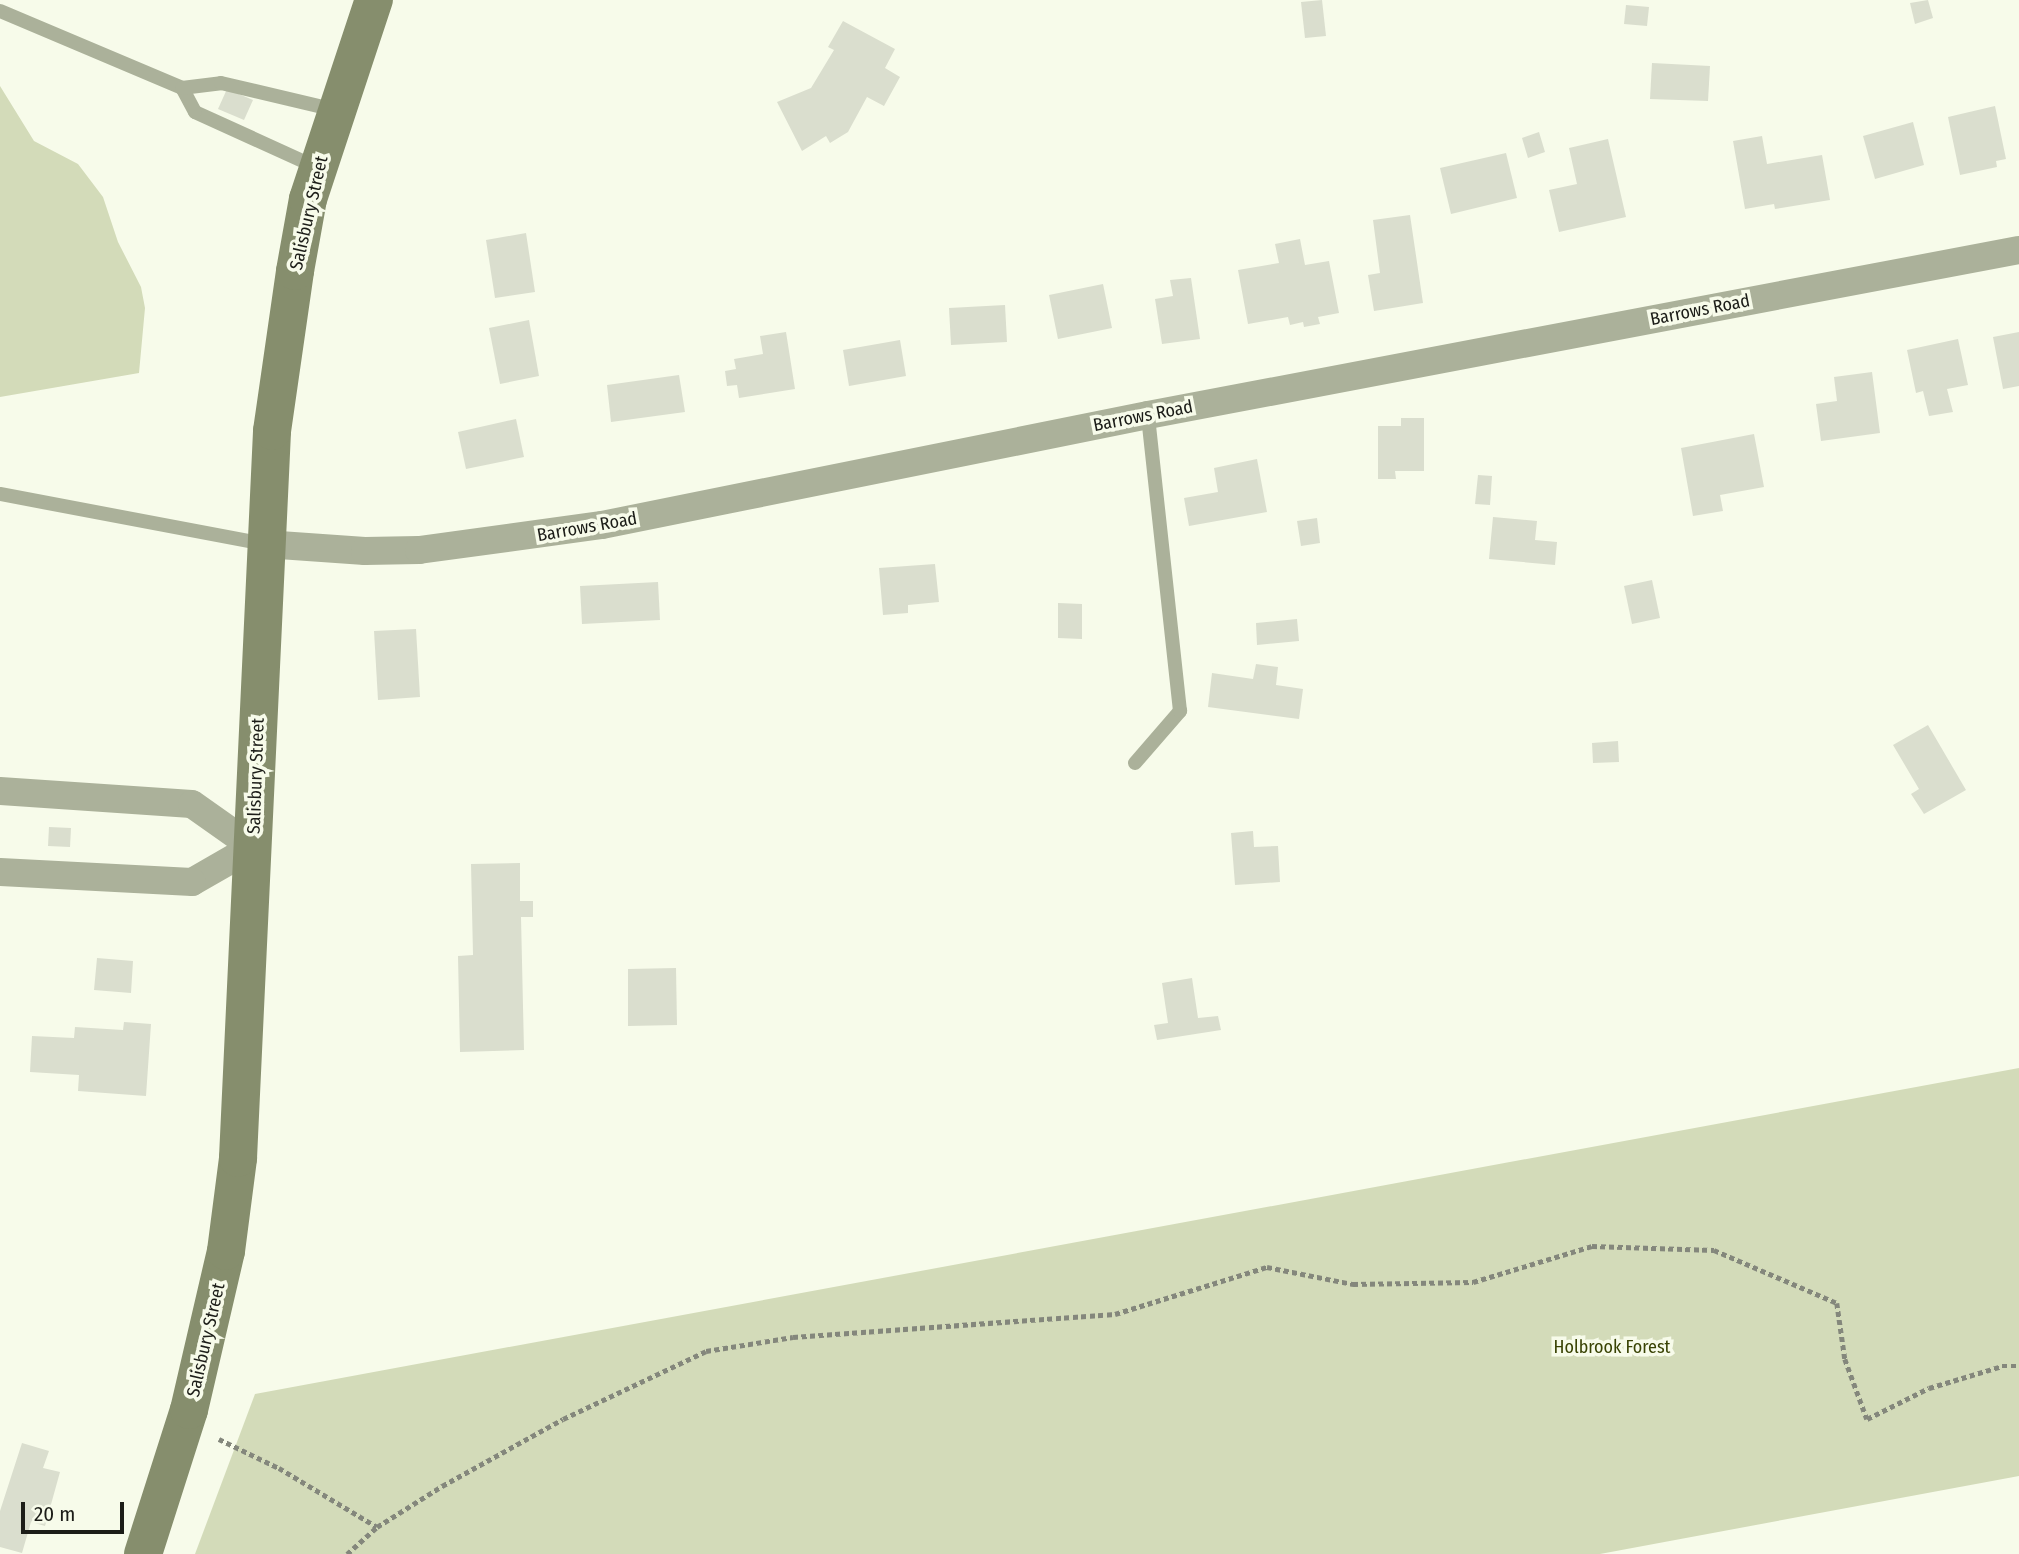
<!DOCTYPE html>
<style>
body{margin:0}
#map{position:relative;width:2019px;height:1554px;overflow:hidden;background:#f7fbea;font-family:"Fira Sans Condensed",sans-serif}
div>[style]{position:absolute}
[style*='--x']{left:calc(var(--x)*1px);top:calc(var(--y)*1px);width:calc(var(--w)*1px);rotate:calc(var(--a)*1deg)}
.green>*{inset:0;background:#d3dbb9}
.building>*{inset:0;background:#dadece}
.path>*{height:4.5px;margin-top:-2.25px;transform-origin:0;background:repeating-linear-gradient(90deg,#84877c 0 5px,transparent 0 8.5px)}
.service>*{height:14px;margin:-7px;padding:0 7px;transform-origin:7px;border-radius:7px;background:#abb19a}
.minor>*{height:28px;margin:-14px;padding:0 14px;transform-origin:14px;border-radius:14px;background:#abb19a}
.secondary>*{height:38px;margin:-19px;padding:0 19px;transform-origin:19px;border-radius:19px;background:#868e6d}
span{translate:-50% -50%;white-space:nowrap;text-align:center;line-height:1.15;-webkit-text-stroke:7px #f7fbea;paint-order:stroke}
.street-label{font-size:18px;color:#1c1d18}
.park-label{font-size:18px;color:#394304}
.scale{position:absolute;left:21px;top:1502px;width:103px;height:32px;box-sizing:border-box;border:4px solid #1c1d18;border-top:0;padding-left:9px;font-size:21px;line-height:24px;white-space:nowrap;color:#1c1d18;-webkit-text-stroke:5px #f7fbea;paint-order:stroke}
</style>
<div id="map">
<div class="green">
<i style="clip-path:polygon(0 86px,34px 141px,78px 164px,103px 197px,118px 242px,141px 287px,145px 308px,139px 373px,0 397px)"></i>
<i style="clip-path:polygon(2019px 1068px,2019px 1476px,1600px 1554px,195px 1554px,255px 1394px)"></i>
</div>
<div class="building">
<i style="clip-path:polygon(1322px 0,1326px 36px,1305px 38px,1301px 2px)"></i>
<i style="clip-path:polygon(1928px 0,1933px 18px,1915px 24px,1910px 3px)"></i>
<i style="clip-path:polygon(1626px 5px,1649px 7px,1647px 26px,1624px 24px)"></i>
<i style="clip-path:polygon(843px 21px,895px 49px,885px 68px,900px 77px,884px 106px,867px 97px,848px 132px,830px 143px,826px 136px,802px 151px,777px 102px,811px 88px,834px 50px,828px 47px)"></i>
<i style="clip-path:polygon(1652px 63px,1710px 66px,1708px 101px,1650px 99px)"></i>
<i style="clip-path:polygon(227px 89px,253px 100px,244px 120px,218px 109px)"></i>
<i style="clip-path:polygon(1995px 106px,2006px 159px,1996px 161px,1997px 167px,1960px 175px,1948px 117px)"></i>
<i style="clip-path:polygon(1913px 122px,1924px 165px,1875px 179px,1863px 136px)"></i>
<i style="clip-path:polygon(1539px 132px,1545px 152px,1528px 158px,1522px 138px)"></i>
<i style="clip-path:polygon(1762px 136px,1767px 164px,1822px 155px,1830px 200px,1775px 209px,1774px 204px,1745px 209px,1733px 141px)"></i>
<i style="clip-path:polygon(1608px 139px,1626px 217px,1559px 232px,1549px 190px,1577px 184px,1569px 148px)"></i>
<i style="clip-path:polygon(1506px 153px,1517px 198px,1451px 214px,1440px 168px)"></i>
<i style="clip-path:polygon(1410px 215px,1423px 303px,1374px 311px,1368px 275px,1380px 273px,1373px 220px)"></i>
<i style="clip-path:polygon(526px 233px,535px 292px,495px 298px,486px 240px)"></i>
<i style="clip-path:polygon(1300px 239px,1305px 265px,1329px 261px,1339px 313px,1318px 317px,1320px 324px,1304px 327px,1303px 322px,1290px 325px,1288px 317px,1248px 324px,1238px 270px,1279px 263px,1275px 244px)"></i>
<i style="clip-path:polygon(1191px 278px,1200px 339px,1162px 344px,1155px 299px,1173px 296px,1170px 280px)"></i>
<i style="clip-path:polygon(1103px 284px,1112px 328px,1058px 339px,1049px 295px)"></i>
<i style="clip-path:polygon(1005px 305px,1007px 342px,951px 345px,949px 308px)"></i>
<i style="clip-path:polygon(529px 320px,539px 376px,500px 384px,489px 328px)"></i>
<i style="clip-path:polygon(786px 332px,795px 389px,739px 398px,737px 385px,727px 386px,725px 371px,736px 369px,734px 359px,763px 354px,760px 336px)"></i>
<i style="clip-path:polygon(2019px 332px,2019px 386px,2003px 389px,1993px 337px)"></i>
<i style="clip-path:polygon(1958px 339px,1968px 385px,1947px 389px,1953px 412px,1929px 416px,1923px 391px,1916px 393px,1907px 350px)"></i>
<i style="clip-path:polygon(900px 340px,906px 376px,849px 386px,843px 350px)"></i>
<i style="clip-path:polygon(1872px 372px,1880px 433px,1821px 441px,1816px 404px,1837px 401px,1834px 377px)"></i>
<i style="clip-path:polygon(679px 375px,685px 412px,611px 422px,607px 385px)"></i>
<i style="clip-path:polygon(1401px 418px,1424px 418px,1424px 471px,1395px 471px,1396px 479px,1378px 479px,1378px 426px,1401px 426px)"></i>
<i style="clip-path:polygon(516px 419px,524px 457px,466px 469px,458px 432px)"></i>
<i style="clip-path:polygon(1754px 434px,1764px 487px,1720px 495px,1723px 511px,1693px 516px,1681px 448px)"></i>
<i style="clip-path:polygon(1257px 459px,1267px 512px,1189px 526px,1184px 498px,1218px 492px,1214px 468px)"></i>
<i style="clip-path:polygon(1478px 475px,1492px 476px,1490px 505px,1475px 504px)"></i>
<i style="clip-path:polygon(1493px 517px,1537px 521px,1535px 540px,1557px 542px,1555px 565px,1489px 559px)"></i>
<i style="clip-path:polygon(1317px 518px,1320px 543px,1301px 546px,1297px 521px)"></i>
<i style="clip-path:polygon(935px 564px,939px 602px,908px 605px,908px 613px,883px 615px,879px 568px)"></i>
<i style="clip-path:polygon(1652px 580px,1660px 618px,1632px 624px,1624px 586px)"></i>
<i style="clip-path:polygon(658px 582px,660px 620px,582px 624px,580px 586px)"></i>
<i style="clip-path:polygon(1058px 603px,1082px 604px,1082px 639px,1058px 638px)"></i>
<i style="clip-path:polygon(1297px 619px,1299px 641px,1257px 645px,1256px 623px)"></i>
<i style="clip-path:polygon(416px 629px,420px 697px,378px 700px,374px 631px)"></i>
<i style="clip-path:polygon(1256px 664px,1278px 667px,1276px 685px,1303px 689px,1299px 719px,1208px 707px,1212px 673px,1253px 679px)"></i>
<i style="clip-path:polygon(1928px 725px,1966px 790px,1924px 814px,1911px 794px,1919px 789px,1893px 745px)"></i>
<i style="clip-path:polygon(1618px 741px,1619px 762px,1593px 763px,1592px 743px)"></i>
<i style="clip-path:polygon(49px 827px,71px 828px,70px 847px,48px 846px)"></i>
<i style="clip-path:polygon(1253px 831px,1254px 847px,1278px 846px,1280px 882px,1235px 885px,1231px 833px)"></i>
<i style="clip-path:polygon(520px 863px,520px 901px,533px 901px,533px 917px,521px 917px,524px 1050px,460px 1052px,458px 956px,473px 955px,471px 864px)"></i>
<i style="clip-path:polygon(97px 958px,133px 961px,131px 993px,94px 990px)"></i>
<i style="clip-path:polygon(676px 968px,677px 1025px,628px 1026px,628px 969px)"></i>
<i style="clip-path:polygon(1192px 978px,1198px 1018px,1218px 1016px,1221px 1030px,1157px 1040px,1154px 1025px,1168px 1023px,1162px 983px)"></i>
<i style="clip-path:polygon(124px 1022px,151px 1024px,146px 1096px,78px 1091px,79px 1075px,30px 1072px,32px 1036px,74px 1038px,75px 1027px,123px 1030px)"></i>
<i style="clip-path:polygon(22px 1443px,49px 1451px,43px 1468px,60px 1472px,45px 1526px,31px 1522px,22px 1553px,0 1547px,0 1511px)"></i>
</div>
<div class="path">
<i style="--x:219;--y:1439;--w:67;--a:25.8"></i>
<i style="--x:279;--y:1468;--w:114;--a:31"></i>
<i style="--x:347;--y:1554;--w:40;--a:-42"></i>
<i style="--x:377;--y:1527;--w:77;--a:-32.2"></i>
<i style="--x:442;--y:1486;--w:138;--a:-29"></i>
<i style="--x:563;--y:1419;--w:158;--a:-25.4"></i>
<i style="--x:706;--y:1351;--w:88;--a:-9.1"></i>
<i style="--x:793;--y:1337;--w:323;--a:-4.1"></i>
<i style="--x:1115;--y:1314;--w:159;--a:-17.2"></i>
<i style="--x:1267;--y:1267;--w:88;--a:11.2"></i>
<i style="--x:1353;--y:1284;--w:120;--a:-1"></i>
<i style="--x:1473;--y:1282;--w:124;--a:-16.8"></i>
<i style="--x:1592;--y:1246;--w:122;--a:1.9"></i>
<i style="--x:1714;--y:1250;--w:134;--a:23.3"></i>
<i style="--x:1837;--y:1303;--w:57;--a:81.9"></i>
<i style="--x:1845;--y:1359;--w:64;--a:69.9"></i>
<i style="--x:1867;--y:1419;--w:69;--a:-26.6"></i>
<i style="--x:1929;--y:1388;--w:76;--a:-16.8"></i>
<i style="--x:2002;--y:1366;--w:17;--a:0"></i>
</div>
<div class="service">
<i style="--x:0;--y:11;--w:198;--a:22.9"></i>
<i style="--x:318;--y:168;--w:135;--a:-155.5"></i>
<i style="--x:195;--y:112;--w:27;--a:-118"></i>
<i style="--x:182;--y:88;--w:39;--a:-7"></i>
<i style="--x:221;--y:83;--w:117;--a:13.3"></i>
<i style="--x:0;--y:494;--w:269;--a:10.7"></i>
<i style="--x:1135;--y:763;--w:69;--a:-49.1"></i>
<i style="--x:1180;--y:711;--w:298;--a:-96.2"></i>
</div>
<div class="minor">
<i style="--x:265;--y:544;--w:100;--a:4"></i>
<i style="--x:365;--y:551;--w:54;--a:-1.1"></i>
<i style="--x:419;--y:550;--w:185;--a:-7.8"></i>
<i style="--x:602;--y:525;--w:557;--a:-11.39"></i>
<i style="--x:1148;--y:415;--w:886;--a:-10.73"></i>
<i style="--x:0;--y:791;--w:192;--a:3.9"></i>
<i style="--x:192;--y:804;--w:75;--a:35.2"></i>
<i style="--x:253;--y:847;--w:70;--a:150.2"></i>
<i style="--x:192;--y:882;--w:192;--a:-177"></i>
</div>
<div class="secondary">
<i style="--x:143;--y:1554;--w:151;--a:-72.3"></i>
<i style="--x:189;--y:1410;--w:163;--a:-76.9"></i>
<i style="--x:226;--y:1251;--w:94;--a:-82.6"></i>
<i style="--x:238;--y:1158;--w:728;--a:-87.32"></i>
<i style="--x:272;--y:431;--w:162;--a:-81.8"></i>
<i style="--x:295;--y:271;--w:73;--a:-79.8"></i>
<i style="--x:308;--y:199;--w:210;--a:-71.7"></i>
</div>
<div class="street-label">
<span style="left:309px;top:213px;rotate:-77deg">Salisbury Street</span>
<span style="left:1700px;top:310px;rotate:-11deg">Barrows Road</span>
<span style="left:1143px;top:416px;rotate:-11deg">Barrows Road</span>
<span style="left:587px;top:527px;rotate:-10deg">Barrows Road</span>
<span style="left:256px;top:776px;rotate:-88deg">Salisbury Street</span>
<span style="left:206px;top:1340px;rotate:-77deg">Salisbury Street</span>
</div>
<div class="park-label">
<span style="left:1612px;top:1347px">Holbrook Forest</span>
</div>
<div class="scale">20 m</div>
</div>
